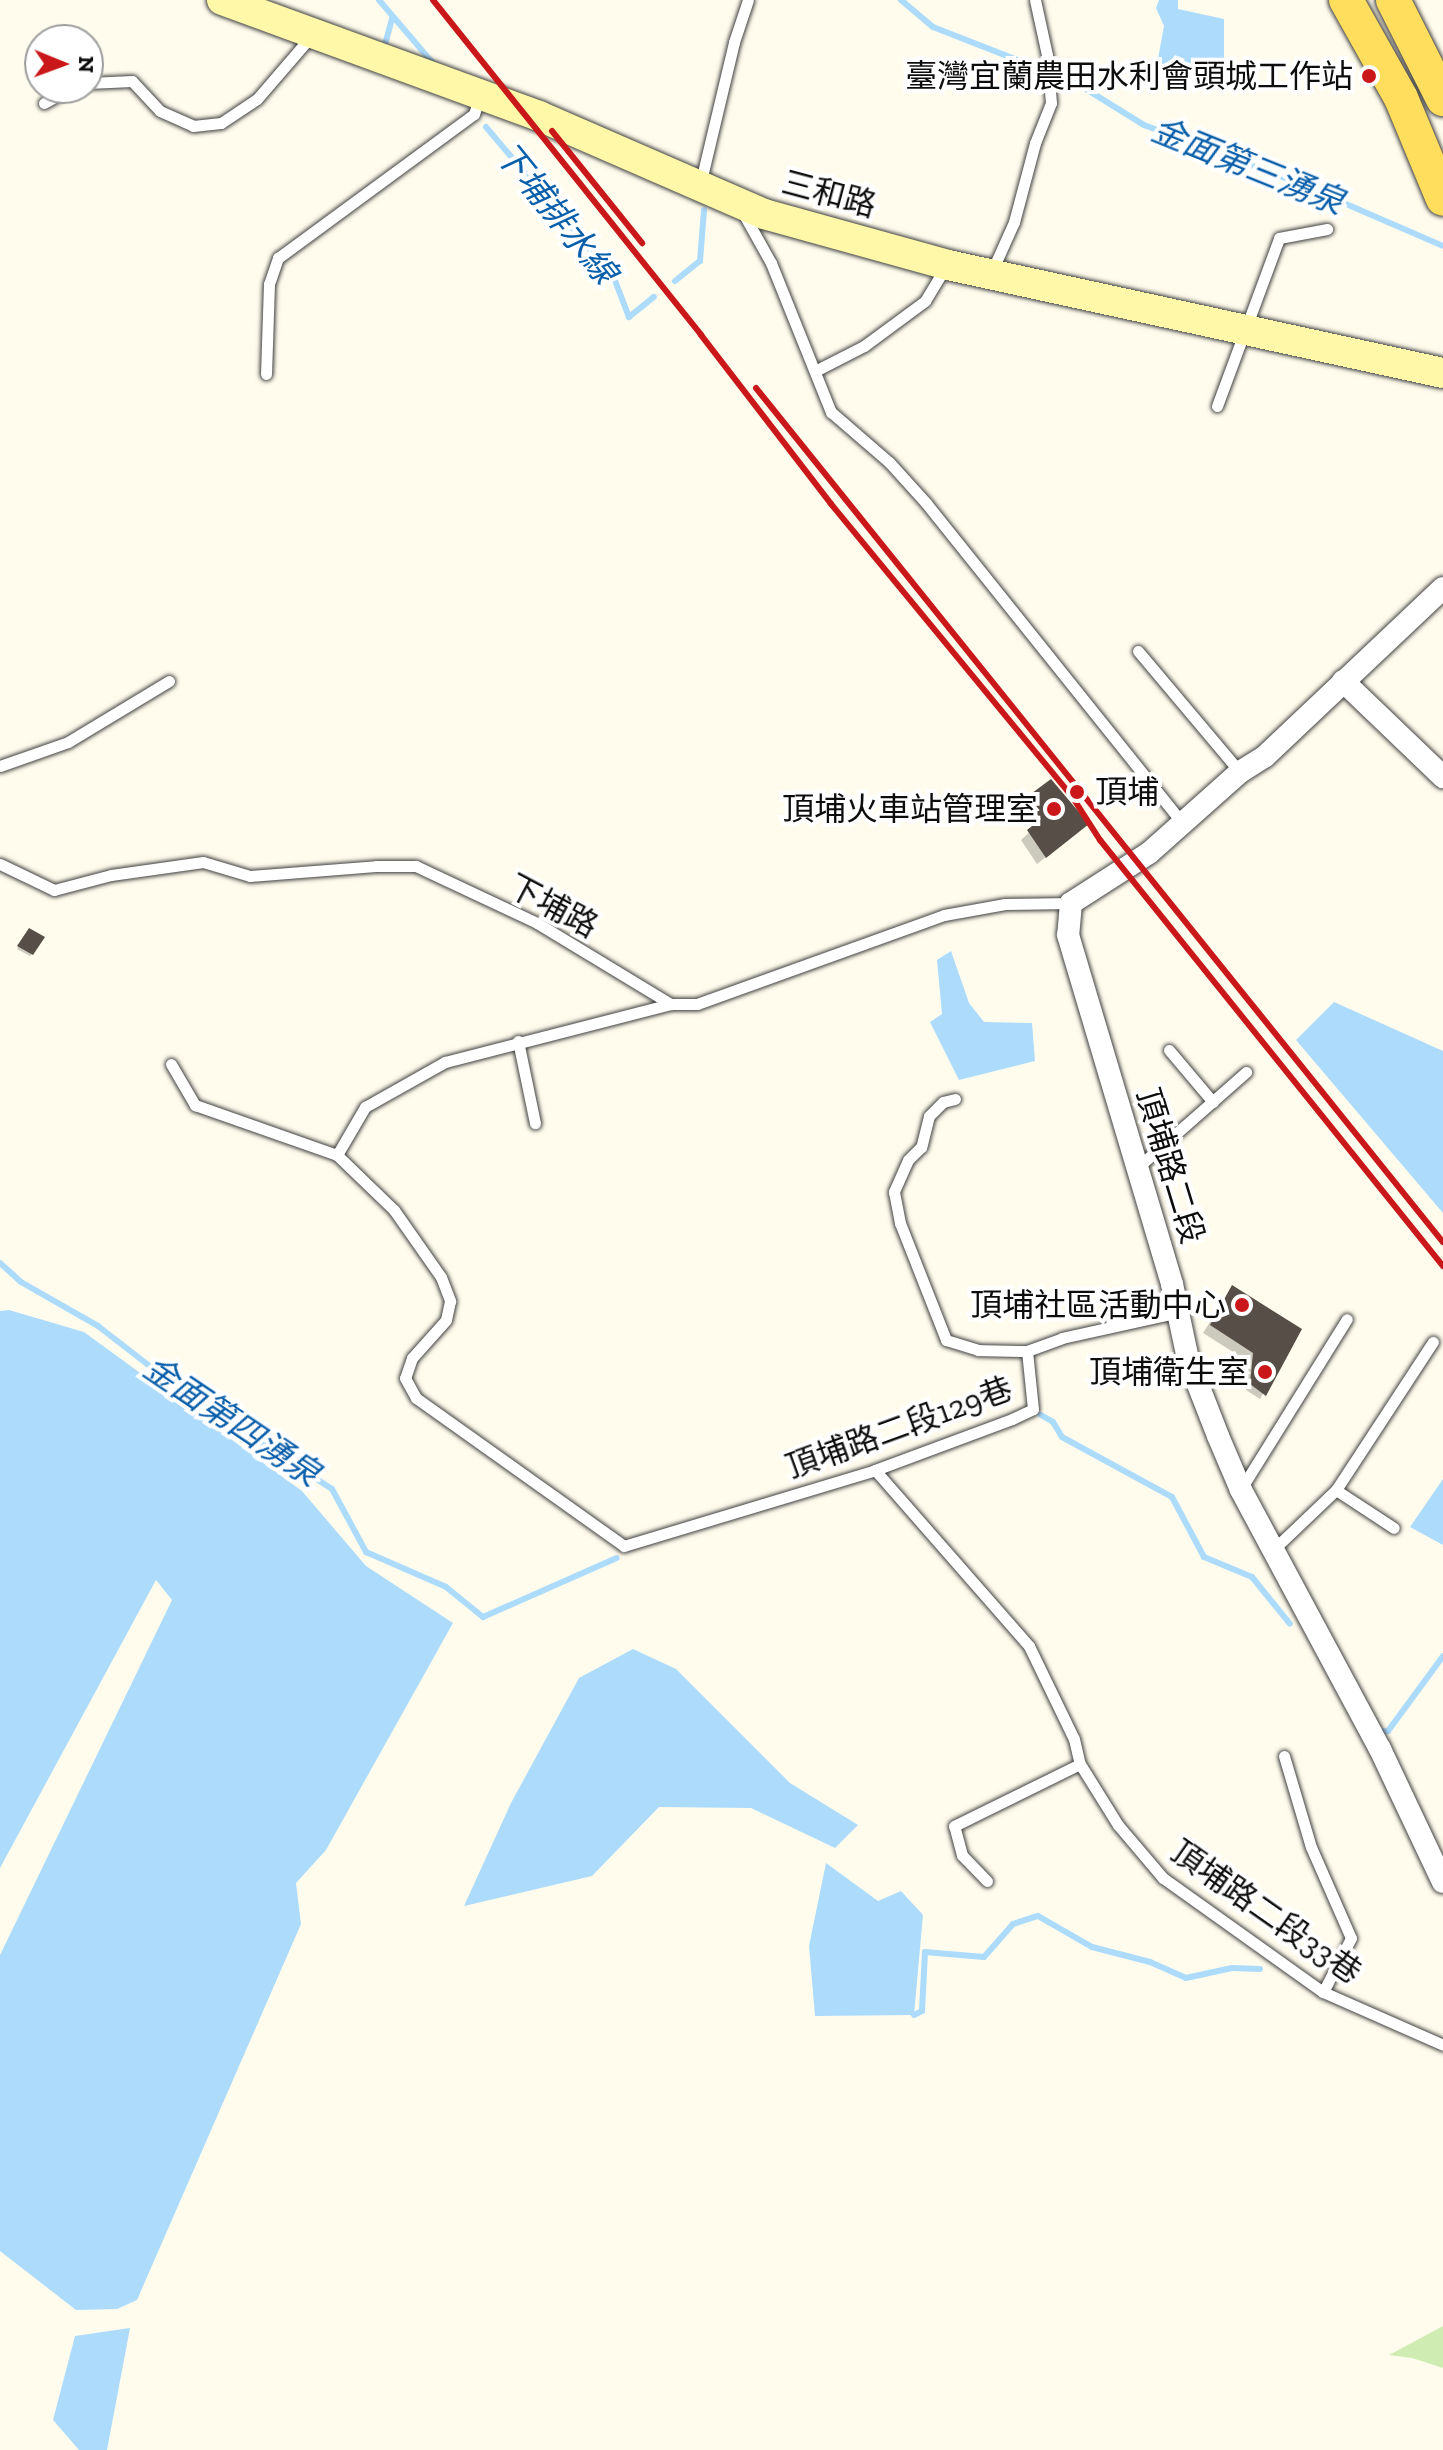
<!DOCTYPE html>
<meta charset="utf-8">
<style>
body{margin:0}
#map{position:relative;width:1443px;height:2450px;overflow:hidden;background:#fffced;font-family:"Zilla Slab","Noto Sans TC",serif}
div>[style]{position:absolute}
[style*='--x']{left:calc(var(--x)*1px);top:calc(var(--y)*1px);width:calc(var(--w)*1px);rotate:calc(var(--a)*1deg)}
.green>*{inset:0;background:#cfedb2}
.water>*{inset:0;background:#acdbfc}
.shadow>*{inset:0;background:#0003}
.stream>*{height:6px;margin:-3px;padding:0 3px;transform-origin:3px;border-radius:3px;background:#acdbfc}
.building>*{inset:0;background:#574e48}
.roads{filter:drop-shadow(0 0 2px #404040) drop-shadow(0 0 2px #404040)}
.service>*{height:11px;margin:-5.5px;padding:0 5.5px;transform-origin:5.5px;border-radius:5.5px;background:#fff}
.minor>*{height:22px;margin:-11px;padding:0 11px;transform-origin:11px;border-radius:11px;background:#fff}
.secondary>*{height:30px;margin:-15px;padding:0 15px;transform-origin:15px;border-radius:15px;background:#fff8a8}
.primary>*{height:34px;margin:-17px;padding:0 17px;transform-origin:17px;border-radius:17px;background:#ffdd5d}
.rail>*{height:6px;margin:-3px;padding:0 3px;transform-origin:3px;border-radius:3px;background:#ca181a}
.dots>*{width:22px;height:22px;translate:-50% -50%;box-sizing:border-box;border:4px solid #fff;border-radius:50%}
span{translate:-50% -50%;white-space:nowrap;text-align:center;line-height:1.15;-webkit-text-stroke:8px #fff;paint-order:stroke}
.poi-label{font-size:32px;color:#0d0d0d}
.right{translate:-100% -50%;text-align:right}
.left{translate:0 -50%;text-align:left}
.street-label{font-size:32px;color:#0d0d0d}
.water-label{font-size:34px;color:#0a5faa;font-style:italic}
.north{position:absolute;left:24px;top:24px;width:80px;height:80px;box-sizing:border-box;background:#fff;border:2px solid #9e9e9e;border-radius:50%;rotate:91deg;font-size:22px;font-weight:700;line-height:32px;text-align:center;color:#0d0d0d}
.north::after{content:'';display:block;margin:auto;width:28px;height:36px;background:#ca181a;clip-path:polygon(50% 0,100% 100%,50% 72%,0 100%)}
</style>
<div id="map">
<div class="green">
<i style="clip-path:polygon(1443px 2326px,1443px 2368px,1412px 2358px,1389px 2355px)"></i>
</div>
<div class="water">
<i style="clip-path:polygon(1159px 0,1178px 0,1178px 9px,1224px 19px,1224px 76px,1210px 88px,1157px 64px,1164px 26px,1156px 8px)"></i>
<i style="clip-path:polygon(951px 951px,969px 1003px,984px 1022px,1032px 1023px,1035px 1061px,959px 1080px,930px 1022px,942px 1014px,937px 960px)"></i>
<i style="clip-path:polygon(1334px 1002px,1443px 1051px,1443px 1213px,1296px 1040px)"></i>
<i style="clip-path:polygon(9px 1310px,84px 1332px,302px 1491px,366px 1566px,453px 1623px,326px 1850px,296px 1883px,301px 1924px,137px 2300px,117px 2309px,76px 2310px,0 2251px,0 1955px,172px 1600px,156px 1580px,0 1868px,0 1311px)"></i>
<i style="clip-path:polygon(1443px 1479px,1443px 1545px,1410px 1527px)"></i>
<i style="clip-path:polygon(633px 1649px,676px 1669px,790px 1783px,858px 1825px,835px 1848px,751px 1808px,659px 1807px,592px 1876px,464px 1906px,511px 1803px,579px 1678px)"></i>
<i style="clip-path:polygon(826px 1863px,878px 1901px,901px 1891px,923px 1915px,914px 2015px,815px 2016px,809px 1946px)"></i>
<i style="clip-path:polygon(130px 2328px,107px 2450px,79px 2450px,53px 2420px,75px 2336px)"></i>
</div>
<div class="shadow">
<i style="clip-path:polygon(1026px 800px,1078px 832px,1037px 864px,1021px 840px,1034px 828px,1018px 808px)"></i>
<i style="clip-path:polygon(27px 932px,32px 954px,30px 956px,17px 949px)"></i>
<i style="clip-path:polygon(1232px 1287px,1299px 1330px,1260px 1399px,1246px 1390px,1250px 1354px,1244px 1359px,1203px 1333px)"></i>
</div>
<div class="stream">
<i style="--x:379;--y:0;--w:82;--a:49.5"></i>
<i style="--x:901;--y:0;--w:42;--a:40.2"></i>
<i style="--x:933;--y:27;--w:118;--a:21.4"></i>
<i style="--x:386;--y:41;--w:24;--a:-75"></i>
<i style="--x:1060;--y:73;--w:99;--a:31.8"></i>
<i style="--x:1144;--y:125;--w:159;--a:20.6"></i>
<i style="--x:1293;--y:181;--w:163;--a:23.4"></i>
<i style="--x:486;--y:127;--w:198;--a:49.7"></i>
<i style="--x:614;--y:278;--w:42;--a:69"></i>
<i style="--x:629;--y:317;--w:32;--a:-39"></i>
<i style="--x:675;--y:281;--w:32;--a:-39"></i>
<i style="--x:700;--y:261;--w:51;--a:-85.5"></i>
<i style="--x:0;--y:1263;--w:28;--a:42"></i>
<i style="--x:21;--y:1282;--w:89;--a:29.7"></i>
<i style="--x:98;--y:1326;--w:124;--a:37.8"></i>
<i style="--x:196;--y:1402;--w:161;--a:32.6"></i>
<i style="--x:332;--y:1489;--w:72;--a:61.6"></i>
<i style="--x:366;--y:1552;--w:87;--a:23.6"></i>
<i style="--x:446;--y:1587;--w:48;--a:39"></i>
<i style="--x:483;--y:1617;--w:146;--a:-23.8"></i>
<i style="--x:1041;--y:1415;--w:14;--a:30"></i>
<i style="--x:1053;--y:1422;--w:17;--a:59"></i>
<i style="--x:1062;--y:1437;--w:125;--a:28.6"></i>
<i style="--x:1172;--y:1497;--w:68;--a:61.9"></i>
<i style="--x:1204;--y:1557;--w:52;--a:22.6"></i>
<i style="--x:1252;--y:1577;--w:60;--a:51"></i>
<i style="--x:1378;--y:1732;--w:10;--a:-6"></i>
<i style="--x:1388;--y:1731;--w:93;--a:-53.7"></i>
<i style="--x:914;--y:2015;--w:9;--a:-27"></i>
<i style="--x:922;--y:2011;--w:59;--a:-87.1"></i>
<i style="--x:925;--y:1952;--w:59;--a:4.8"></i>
<i style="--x:984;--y:1957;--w:44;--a:-48.7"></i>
<i style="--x:1013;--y:1924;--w:26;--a:-18"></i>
<i style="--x:1038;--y:1916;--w:62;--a:29.9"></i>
<i style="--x:1092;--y:1947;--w:60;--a:14.5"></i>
<i style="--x:1150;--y:1962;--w:39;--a:24"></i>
<i style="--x:1186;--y:1978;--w:47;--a:-12.3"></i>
<i style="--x:1232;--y:1968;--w:28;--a:2"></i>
</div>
<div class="building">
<i style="clip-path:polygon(1051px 779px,1089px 824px,1046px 858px,1027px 830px,1041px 819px,1024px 799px)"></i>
<i style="clip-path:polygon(29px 928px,45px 937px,33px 955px,17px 946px)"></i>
<i style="clip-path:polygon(1232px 1285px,1302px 1329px,1266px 1396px,1250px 1384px,1253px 1353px,1210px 1325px)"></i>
</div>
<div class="roads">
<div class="service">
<i style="--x:88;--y:83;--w:44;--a:-2.6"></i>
<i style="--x:132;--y:81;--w:41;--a:47"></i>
<i style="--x:160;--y:111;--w:36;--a:24"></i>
<i style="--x:193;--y:126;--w:28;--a:-6"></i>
<i style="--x:221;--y:123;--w:43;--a:-33.7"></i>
<i style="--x:257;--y:99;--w:86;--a:-49.3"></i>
<i style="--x:44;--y:103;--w:31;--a:-29"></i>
<i style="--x:700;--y:185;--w:147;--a:-76.6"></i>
<i style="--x:734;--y:42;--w:44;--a:-71.6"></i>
<i style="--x:742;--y:211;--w:60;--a:60.9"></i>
<i style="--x:771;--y:263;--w:161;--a:68.1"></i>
<i style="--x:831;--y:412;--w:77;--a:40.8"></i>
<i style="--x:889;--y:462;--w:55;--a:47.9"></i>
<i style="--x:926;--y:503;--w:411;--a:51.3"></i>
<i style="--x:992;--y:271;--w:54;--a:-65.8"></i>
<i style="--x:1014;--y:222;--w:82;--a:-75.1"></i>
<i style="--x:1035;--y:143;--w:43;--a:-68.2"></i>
<i style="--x:1051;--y:103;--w:48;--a:-94.8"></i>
<i style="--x:1047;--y:55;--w:56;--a:-102.3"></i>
<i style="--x:817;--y:370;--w:53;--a:-27.1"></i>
<i style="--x:864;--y:346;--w:76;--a:-36.4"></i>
<i style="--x:925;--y:301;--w:39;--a:-59"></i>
<i style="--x:266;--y:374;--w:90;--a:-88.1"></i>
<i style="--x:269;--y:284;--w:28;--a:-71"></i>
<i style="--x:278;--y:258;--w:243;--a:-36.3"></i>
<i style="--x:474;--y:114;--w:19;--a:-72"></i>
<i style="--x:1217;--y:406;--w:179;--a:-69.7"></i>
<i style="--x:1279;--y:238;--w:49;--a:-10.6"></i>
<i style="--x:1138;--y:651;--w:158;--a:49.9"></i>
<i style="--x:0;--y:766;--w:72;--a:-19.4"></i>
<i style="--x:68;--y:742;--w:118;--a:-31.1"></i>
<i style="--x:0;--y:864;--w:60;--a:25.7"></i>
<i style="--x:54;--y:890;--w:59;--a:-14.7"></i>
<i style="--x:111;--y:875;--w:93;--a:-8"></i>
<i style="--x:203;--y:862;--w:49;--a:16.6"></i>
<i style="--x:250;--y:876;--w:126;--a:-4.5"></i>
<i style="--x:376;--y:866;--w:40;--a:0"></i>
<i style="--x:416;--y:866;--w:134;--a:25.2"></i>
<i style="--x:537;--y:923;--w:157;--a:31.2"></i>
<i style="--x:671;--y:1004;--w:26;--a:0"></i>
<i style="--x:697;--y:1004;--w:263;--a:-19.8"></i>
<i style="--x:944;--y:915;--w:62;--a:-10.2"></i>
<i style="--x:1005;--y:904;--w:66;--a:-0.9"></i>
<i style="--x:518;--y:1041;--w:84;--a:78.3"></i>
<i style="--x:1169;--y:1050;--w:68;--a:49.8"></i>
<i style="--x:171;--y:1064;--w:48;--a:59.7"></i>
<i style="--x:195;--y:1105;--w:151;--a:19.4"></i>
<i style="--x:337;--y:1155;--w:79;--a:44"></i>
<i style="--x:394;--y:1210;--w:82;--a:55"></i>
<i style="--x:441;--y:1277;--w:26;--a:69"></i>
<i style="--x:450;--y:1301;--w:19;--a:102"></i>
<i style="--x:446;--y:1320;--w:51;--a:131.8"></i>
<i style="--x:412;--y:1358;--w:21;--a:109"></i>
<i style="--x:405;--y:1378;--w:23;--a:61"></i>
<i style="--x:416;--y:1398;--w:255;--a:35.4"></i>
<i style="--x:624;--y:1546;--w:262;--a:-16.8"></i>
<i style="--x:875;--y:1470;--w:146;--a:-20.4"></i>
<i style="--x:1012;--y:1419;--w:23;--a:-25"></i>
<i style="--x:1033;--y:1409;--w:58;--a:-95.9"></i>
<i style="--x:1027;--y:1351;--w:37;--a:-20"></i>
<i style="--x:1062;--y:1338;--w:120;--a:-12.5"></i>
<i style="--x:955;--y:1099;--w:12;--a:166"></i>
<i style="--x:943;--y:1102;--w:20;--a:135"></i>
<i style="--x:929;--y:1116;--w:32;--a:104"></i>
<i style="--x:921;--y:1147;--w:18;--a:135"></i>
<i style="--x:908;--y:1160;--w:35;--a:114"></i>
<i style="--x:894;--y:1192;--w:32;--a:79"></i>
<i style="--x:900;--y:1223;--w:126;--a:68.5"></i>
<i style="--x:946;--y:1340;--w:34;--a:17"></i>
<i style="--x:978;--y:1350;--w:49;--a:1.2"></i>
<i style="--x:337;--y:1155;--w:56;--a:-59.7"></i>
<i style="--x:365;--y:1107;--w:92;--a:-29.4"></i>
<i style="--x:445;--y:1062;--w:233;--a:-14.4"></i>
<i style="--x:1138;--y:1167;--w:144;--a:-41.3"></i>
<i style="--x:875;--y:1470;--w:234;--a:48.8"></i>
<i style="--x:1029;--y:1646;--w:103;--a:64.2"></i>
<i style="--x:1074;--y:1739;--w:26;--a:77"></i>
<i style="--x:1080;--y:1764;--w:72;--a:58.1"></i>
<i style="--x:1118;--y:1825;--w:70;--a:49.7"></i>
<i style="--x:1163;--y:1878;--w:196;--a:35.5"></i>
<i style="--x:1323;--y:1992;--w:131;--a:23.8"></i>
<i style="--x:1241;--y:1489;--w:200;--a:-58.1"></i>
<i style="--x:1336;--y:1490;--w:69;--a:33.2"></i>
<i style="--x:1275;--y:1548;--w:84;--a:-43.6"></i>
<i style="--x:1336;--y:1490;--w:177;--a:-56.8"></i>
<i style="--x:1284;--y:1756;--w:95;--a:73.5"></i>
<i style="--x:1311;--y:1847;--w:99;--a:66.3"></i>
<i style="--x:1351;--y:1938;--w:61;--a:117.4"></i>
<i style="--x:987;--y:1881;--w:36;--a:-134"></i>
<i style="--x:962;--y:1855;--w:30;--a:-105"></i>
<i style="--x:954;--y:1826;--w:140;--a:-26.2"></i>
</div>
<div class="minor">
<i style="--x:1443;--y:588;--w:246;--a:136.6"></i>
<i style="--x:1264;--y:757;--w:28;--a:148"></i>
<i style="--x:1240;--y:772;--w:122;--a:138.3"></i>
<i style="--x:1149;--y:853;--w:93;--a:147.3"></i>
<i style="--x:1071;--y:903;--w:32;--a:95"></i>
<i style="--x:1068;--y:935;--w:364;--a:73.4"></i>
<i style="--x:1172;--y:1284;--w:77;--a:78"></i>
<i style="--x:1188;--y:1359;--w:83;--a:68.7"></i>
<i style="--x:1218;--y:1436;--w:59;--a:66.9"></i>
<i style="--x:1241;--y:1490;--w:294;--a:61.8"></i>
<i style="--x:1380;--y:1749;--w:147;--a:64.7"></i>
<i style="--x:1343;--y:681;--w:139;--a:43.8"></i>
</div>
<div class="secondary">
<i style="--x:222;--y:0;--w:338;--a:20.1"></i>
<i style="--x:539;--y:116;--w:245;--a:23.5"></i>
<i style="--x:764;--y:214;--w:191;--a:15.5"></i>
<i style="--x:948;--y:265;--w:507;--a:12.31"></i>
</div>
<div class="primary">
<i style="--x:1346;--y:0;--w:112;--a:60.7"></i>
<i style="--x:1401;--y:98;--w:109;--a:67.4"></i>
<i style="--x:1393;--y:0;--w:111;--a:63.2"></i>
</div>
</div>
<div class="rail">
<i style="--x:433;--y:0;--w:429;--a:51.3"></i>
<i style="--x:701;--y:335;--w:213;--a:52.4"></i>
<i style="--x:831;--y:504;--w:381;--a:50.5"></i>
<i style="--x:1073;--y:798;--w:50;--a:57.3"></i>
<i style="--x:1100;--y:840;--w:547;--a:51.16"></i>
<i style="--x:552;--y:131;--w:144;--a:51.2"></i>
<i style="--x:756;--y:388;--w:1096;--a:51.19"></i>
</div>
<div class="dots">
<i style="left:1369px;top:76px;background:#ca181a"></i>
<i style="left:1077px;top:792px;background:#ca181a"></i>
<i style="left:1054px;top:809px;background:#ca181a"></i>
<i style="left:1242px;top:1305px;background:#ca181a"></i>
<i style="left:1265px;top:1372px;background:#ca181a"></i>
</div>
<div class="poi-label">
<span class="right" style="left:1353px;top:76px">臺灣宜蘭農田水利會頭城工作站</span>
<span class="left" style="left:1095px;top:792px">頂埔</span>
<span class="right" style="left:1038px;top:809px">頂埔火車站管理室</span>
<span class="right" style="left:1226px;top:1305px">頂埔社區活動中心</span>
<span class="right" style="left:1249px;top:1372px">頂埔衛生室</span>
</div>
<div class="street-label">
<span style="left:829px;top:194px;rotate:15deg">三和路</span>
<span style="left:553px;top:906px;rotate:28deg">下埔路</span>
<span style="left:1170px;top:1166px;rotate:73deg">頂埔路二段</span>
<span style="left:899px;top:1428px;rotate:-20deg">頂埔路二段129巷</span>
<span style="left:1266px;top:1912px;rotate:35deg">頂埔路二段33巷</span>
</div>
<div class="water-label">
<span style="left:1248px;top:166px;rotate:22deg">金面第三湧泉</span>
<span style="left:556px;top:213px;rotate:51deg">下埔排水線</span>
<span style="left:232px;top:1421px;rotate:34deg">金面第四湧泉</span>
</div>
<div class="north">N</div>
</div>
